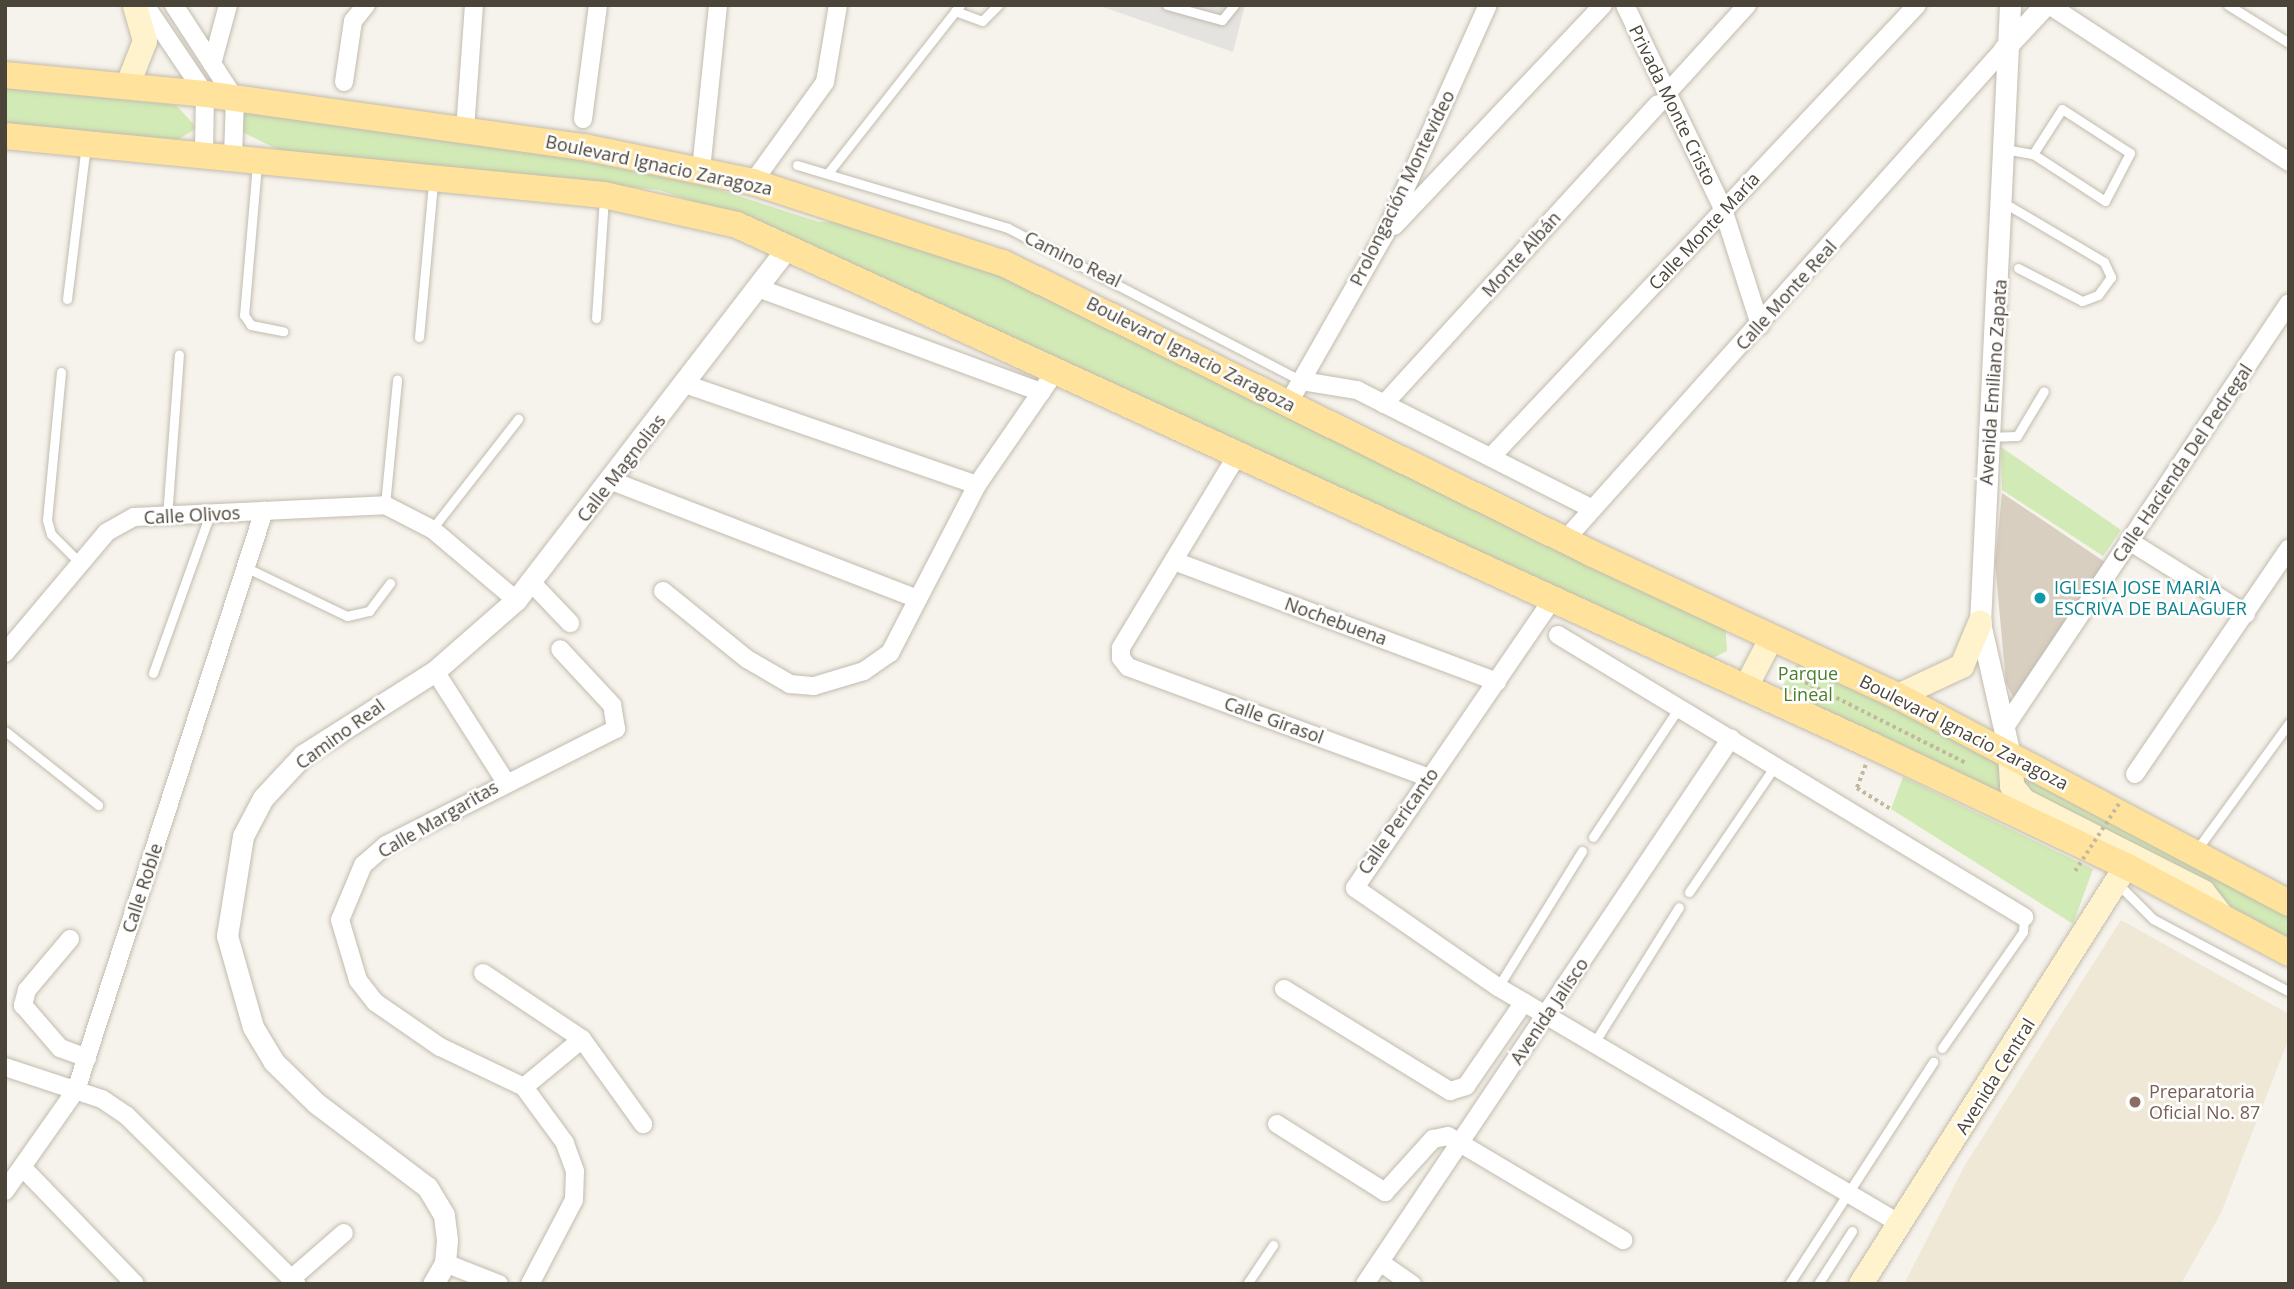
<!DOCTYPE html>
<meta charset="utf-8">
<style>
body{margin:0}
#map{position:relative;width:2294px;height:1289px;overflow:hidden;background:#f6f3ec;font-family:"Open Sans",sans-serif}
div>[style]{position:absolute}
[style*='--x']{left:calc(var(--x)*1px);top:calc(var(--y)*1px);width:calc(var(--w)*1px);rotate:calc(var(--a)*1deg)}
.education>*{inset:0;background:#efe8d6}
.green>*{inset:0;background:#d2eab5}
.parking>*{inset:0;background:#e5e3e0}
.building>*{inset:0;background:#d8cfc1}
.path>*{height:3.5px;margin-top:-1.75px;transform-origin:0;background:repeating-linear-gradient(90deg,#c4b79f 0 3.5px,transparent 0 7px)}
.roads{filter:drop-shadow(0 0 2px #c2bbae) drop-shadow(0 0 2px #c2bbae)}
.service>*{height:9px;margin:-4.5px;padding:0 4.5px;transform-origin:4.5px;border-radius:4.5px;background:#fff}
.minor>*{height:18px;margin:-9px;padding:0 9px;transform-origin:9px;border-radius:9px;background:#fff}
.tertiary>*{height:21px;margin:-10.5px;padding:0 10.5px;transform-origin:10.5px;border-radius:10.5px;background:#fff}
.secondary>*{height:24px;margin:-12px;padding:0 12px;transform-origin:12px;border-radius:12px;background:#fff3cd}
.primary>*{height:26px;margin:-13px;padding:0 13px;transform-origin:13px;border-radius:13px;background:#ffe39c}
.path-bridge>*{height:3.5px;margin-top:-1.75px;transform-origin:0;background:repeating-linear-gradient(90deg,#c4b79f 0 3.5px,transparent 0 7px)}
.dots>*{width:19px;height:19px;translate:-50% -50%;box-sizing:border-box;border:4px solid #fff;border-radius:50%}
span{translate:-50% -50%;white-space:nowrap;text-align:center;line-height:1.15;-webkit-text-stroke:5px #fff;paint-order:stroke}
.street-label{font-size:18px;color:#4b4439}
.culture-label{font-size:18px;color:#0d838f}
.left{translate:0 -50%;text-align:left}
.park-label{font-size:18px;color:#4a7f2a}
.education-label{font-size:18px;color:#785e54}
.frame{position:absolute;inset:0;border:7px solid #4b4439;pointer-events:none}
</style>
<div id="map">
<div class="education">
<i style="clip-path:polygon(2121px 920px,2289px 1014px,2289px 1038px,2221px 1213px,2181px 1284px,1904px 1284px,1965px 1165px)"></i>
</div>
<div class="green">
<i style="clip-path:polygon(5px 88px,176px 105px,197px 128px,174px 142px,5px 127px)"></i>
<i style="clip-path:polygon(239px 109px,452px 134px,710px 187px,819px 222px,869px 222px,984px 258px,1541px 544px,1725px 621px,1727px 651px,1709px 660px,719px 210px,659px 190px,283px 152px,238px 130px)"></i>
<i style="clip-path:polygon(2001px 447px,2121px 530px,2103px 556px,2002px 490px)"></i>
<i style="clip-path:polygon(1800px 660px,1998px 758px,2005px 799px,1779px 691px)"></i>
<i style="clip-path:polygon(2019px 764px,2289px 909px,2289px 940px,2033px 798px,2018px 782px)"></i>
<i style="clip-path:polygon(1903px 777px,2093px 869px,2073px 924px,1891px 809px)"></i>
</div>
<div class="parking">
<i style="clip-path:polygon(1097px 5px,1245px 5px,1233px 52px)"></i>
</div>
<div class="building">
<i style="clip-path:polygon(2002px 493px,2105px 562px,2014px 699px,2006px 683px,1995px 563px)"></i>
</div>
<div class="path">
<i style="--x:1805;--y:682;--w:180;--a:26.7"></i>
<i style="--x:1866;--y:765;--w:25;--a:111"></i>
<i style="--x:1857;--y:788;--w:40;--a:32"></i>
</div>
<div class="roads">
<div class="service">
<i style="--x:1167;--y:5;--w:57;--a:15.3"></i>
<i style="--x:1222;--y:20;--w:19;--a:-51"></i>
<i style="--x:2228;--y:5;--w:72;--a:31.9"></i>
<i style="--x:955;--y:11;--w:29;--a:20"></i>
<i style="--x:982;--y:21;--w:23;--a:-45"></i>
<i style="--x:2004;--y:149;--w:29;--a:10"></i>
<i style="--x:2033;--y:154;--w:86;--a:33.1"></i>
<i style="--x:2105;--y:201;--w:54;--a:-62.5"></i>
<i style="--x:2130;--y:153;--w:81;--a:-147.1"></i>
<i style="--x:2062;--y:109;--w:54;--a:122.8"></i>
<i style="--x:257;--y:164;--w:152;--a:94.9"></i>
<i style="--x:244;--y:315;--w:12;--a:55"></i>
<i style="--x:251;--y:325;--w:33;--a:11"></i>
<i style="--x:797;--y:165;--w:220;--a:16.6"></i>
<i style="--x:1008;--y:228;--w:331;--a:27.5"></i>
<i style="--x:828;--y:173;--w:214;--a:-51.8"></i>
<i style="--x:2001;--y:201;--w:120;--a:30.6"></i>
<i style="--x:2104;--y:262;--w:17;--a:65"></i>
<i style="--x:2111;--y:277;--w:22;--a:126"></i>
<i style="--x:2098;--y:295;--w:17;--a:159"></i>
<i style="--x:2082;--y:301;--w:72;--a:-152.7"></i>
<i style="--x:67;--y:299;--w:155;--a:-83"></i>
<i style="--x:596;--y:318;--w:121;--a:-86.2"></i>
<i style="--x:419;--y:337;--w:156;--a:-84.8"></i>
<i style="--x:61;--y:372;--w:149;--a:95.4"></i>
<i style="--x:47;--y:520;--w:15;--a:74"></i>
<i style="--x:51;--y:534;--w:42;--a:45"></i>
<i style="--x:1988;--y:437;--w:29;--a:-2"></i>
<i style="--x:2017;--y:436;--w:52;--a:-59"></i>
<i style="--x:385;--y:505;--w:126;--a:-84.5"></i>
<i style="--x:167;--y:517;--w:163;--a:-85.8"></i>
<i style="--x:432;--y:529;--w:140;--a:-52"></i>
<i style="--x:245;--y:567;--w:113;--a:25.7"></i>
<i style="--x:347;--y:616;--w:23;--a:-13"></i>
<i style="--x:369;--y:611;--w:35;--a:-53"></i>
<i style="--x:153;--y:673;--w:169;--a:-70.3"></i>
<i style="--x:5;--y:731;--w:119;--a:38.5"></i>
<i style="--x:1593;--y:837;--w:154;--a:-56.4"></i>
<i style="--x:2195;--y:852;--w:160;--a:-53.9"></i>
<i style="--x:2118;--y:884;--w:49;--a:45"></i>
<i style="--x:2153;--y:919;--w:153;--a:28.1"></i>
<i style="--x:1689;--y:892;--w:153;--a:-55.7"></i>
<i style="--x:1498;--y:987;--w:160;--a:-58.3"></i>
<i style="--x:1594;--y:1043;--w:160;--a:-58"></i>
<i style="--x:1942;--y:1048;--w:141;--a:-55.1"></i>
<i style="--x:2023;--y:932;--w:15;--a:-86"></i>
<i style="--x:1247;--y:1284;--w:47;--a:-56.3"></i>
<i style="--x:1789;--y:1284;--w:265;--a:-57"></i>
<i style="--x:1818;--y:1284;--w:63;--a:-57.3"></i>
</div>
<div class="minor">
<i style="--x:145;--y:5;--w:107;--a:56"></i>
<i style="--x:205;--y:94;--w:59;--a:91"></i>
<i style="--x:174;--y:5;--w:112;--a:57"></i>
<i style="--x:235;--y:99;--w:57;--a:92"></i>
<i style="--x:1625;--y:5;--w:226;--a:64.3"></i>
<i style="--x:1723;--y:209;--w:122;--a:72.3"></i>
<i style="--x:2049;--y:5;--w:287;--a:33.2"></i>
<i style="--x:212;--y:64;--w:61;--a:-74.8"></i>
<i style="--x:344;--y:82;--w:62;--a:-81.6"></i>
<i style="--x:353;--y:21;--w:21;--a:-51"></i>
<i style="--x:1667;--y:93;--w:119;--a:-47.7"></i>
<i style="--x:583;--y:119;--w:115;--a:-82.5"></i>
<i style="--x:465;--y:130;--w:125;--a:-85.9"></i>
<i style="--x:701;--y:170;--w:166;--a:-84.1"></i>
<i style="--x:753;--y:182;--w:123;--a:-54.2"></i>
<i style="--x:825;--y:82;--w:78;--a:-80.4"></i>
<i style="--x:1394;--y:226;--w:304;--a:-46.6"></i>
<i style="--x:758;--y:288;--w:302;--a:20.2"></i>
<i style="--x:1302;--y:381;--w:56;--a:9.3"></i>
<i style="--x:1357;--y:390;--w:262;--a:26.8"></i>
<i style="--x:685;--y:384;--w:309;--a:19.1"></i>
<i style="--x:1288;--y:404;--w:193;--a:-60.3"></i>
<i style="--x:1384;--y:236;--w:253;--a:-65.8"></i>
<i style="--x:1384;--y:404;--w:406;--a:-47.6"></i>
<i style="--x:1236;--y:457;--w:223;--a:121.1"></i>
<i style="--x:1121;--y:648;--w:10;--a:90"></i>
<i style="--x:1121;--y:658;--w:11;--a:52"></i>
<i style="--x:1128;--y:667;--w:321;--a:20.2"></i>
<i style="--x:1491;--y:457;--w:621;--a:-46.7"></i>
<i style="--x:612;--y:481;--w:328;--a:21.1"></i>
<i style="--x:1565;--y:540;--w:659;--a:-48.2"></i>
<i style="--x:2129;--y:541;--w:138;--a:32"></i>
<i style="--x:1174;--y:561;--w:345;--a:20.5"></i>
<i style="--x:531;--y:582;--w:57;--a:46.4"></i>
<i style="--x:663;--y:591;--w:108;--a:39"></i>
<i style="--x:747;--y:659;--w:50;--a:30.2"></i>
<i style="--x:790;--y:684;--w:24;--a:5"></i>
<i style="--x:814;--y:686;--w:52;--a:-16.7"></i>
<i style="--x:864;--y:671;--w:32;--a:-35"></i>
<i style="--x:890;--y:653;--w:189;--a:-62.6"></i>
<i style="--x:977;--y:485;--w:137;--a:-55.4"></i>
<i style="--x:1552;--y:600;--w:349;--a:124.4"></i>
<i style="--x:1355;--y:888;--w:174;--a:34.7"></i>
<i style="--x:1498;--y:987;--w:468;--a:30.5"></i>
<i style="--x:1558;--y:635;--w:545;--a:31.18"></i>
<i style="--x:5;--y:653;--w:158;--a:-49.9"></i>
<i style="--x:107;--y:532;--w:31;--a:-29"></i>
<i style="--x:134;--y:517;--w:251;--a:-2.7"></i>
<i style="--x:385;--y:505;--w:53;--a:27.1"></i>
<i style="--x:432;--y:529;--w:110;--a:40.2"></i>
<i style="--x:435;--y:671;--w:130;--a:57.5"></i>
<i style="--x:2005;--y:727;--w:510;--a:-56.19"></i>
<i style="--x:2135;--y:774;--w:273;--a:-55.7"></i>
<i style="--x:70;--y:939;--w:67;--a:130.1"></i>
<i style="--x:27;--y:990;--w:16;--a:105"></i>
<i style="--x:23;--y:1005;--w:57;--a:49.3"></i>
<i style="--x:60;--y:1048;--w:29;--a:20"></i>
<i style="--x:483;--y:973;--w:119;--a:33.7"></i>
<i style="--x:582;--y:1039;--w:105;--a:54.3"></i>
<i style="--x:1284;--y:989;--w:195;--a:31.6"></i>
<i style="--x:1450;--y:1091;--w:17;--a:-17"></i>
<i style="--x:1466;--y:1086;--w:102;--a:-55.4"></i>
<i style="--x:5;--y:1067;--w:102;--a:18.3"></i>
<i style="--x:102;--y:1099;--w:29;--a:34"></i>
<i style="--x:126;--y:1115;--w:240;--a:44.7"></i>
<i style="--x:524;--y:1087;--w:75;--a:-39.6"></i>
<i style="--x:1277;--y:1124;--w:128;--a:32.2"></i>
<i style="--x:1385;--y:1192;--w:72;--a:-47.8"></i>
<i style="--x:1433;--y:1139;--w:15;--a:-11"></i>
<i style="--x:1448;--y:1136;--w:204;--a:30.7"></i>
<i style="--x:25;--y:1170;--w:158;--a:46"></i>
<i style="--x:5;--y:1191;--w:123;--a:-54.9"></i>
<i style="--x:76;--y:1090;--w:609;--a:-72.01"></i>
<i style="--x:1380;--y:1262;--w:39;--a:35"></i>
<i style="--x:445;--y:1263;--w:58;--a:21.3"></i>
<i style="--x:291;--y:1279;--w:70;--a:-41"></i>
<i style="--x:530;--y:1284;--w:95;--a:-62.4"></i>
<i style="--x:574;--y:1200;--w:29;--a:-88"></i>
<i style="--x:575;--y:1171;--w:30;--a:-110"></i>
<i style="--x:565;--y:1143;--w:69;--a:-126.2"></i>
<i style="--x:524;--y:1087;--w:93;--a:-154.5"></i>
<i style="--x:440;--y:1047;--w:79;--a:-145.3"></i>
<i style="--x:375;--y:1002;--w:28;--a:-128"></i>
<i style="--x:358;--y:980;--w:63;--a:-106.7"></i>
<i style="--x:340;--y:920;--w:60;--a:-67.3"></i>
<i style="--x:363;--y:865;--w:30;--a:-41"></i>
<i style="--x:386;--y:845;--w:258;--a:-26.8"></i>
<i style="--x:616;--y:729;--w:24;--a:-99"></i>
<i style="--x:612;--y:705;--w:76;--a:-132.9"></i>
<i style="--x:1365;--y:1284;--w:657;--a:-56.16"></i>
</div>
<div class="tertiary">
<i style="--x:2004;--y:49;--w:60;--a:-47"></i>
<i style="--x:2010;--y:755;--w:135;--a:-102.8"></i>
<i style="--x:1980;--y:623;--w:619;--a:-87.22"></i>
<i style="--x:433;--y:1284;--w:24;--a:-60"></i>
<i style="--x:445;--y:1263;--w:23;--a:-85"></i>
<i style="--x:447;--y:1240;--w:25;--a:-97"></i>
<i style="--x:444;--y:1215;--w:33;--a:-121"></i>
<i style="--x:427;--y:1187;--w:139;--a:-142.9"></i>
<i style="--x:316;--y:1103;--w:59;--a:-135.7"></i>
<i style="--x:274;--y:1062;--w:41;--a:-121"></i>
<i style="--x:253;--y:1027;--w:95;--a:-105.9"></i>
<i style="--x:227;--y:936;--w:101;--a:-80.9"></i>
<i style="--x:243;--y:836;--w:43;--a:-62.2"></i>
<i style="--x:263;--y:798;--w:59;--a:-47.1"></i>
<i style="--x:303;--y:755;--w:156;--a:-32.5"></i>
<i style="--x:435;--y:671;--w:108;--a:-41.2"></i>
<i style="--x:516;--y:600;--w:447;--a:-52.4"></i>
</div>
<div class="secondary">
<i style="--x:127;--y:87;--w:49;--a:-68.6"></i>
<i style="--x:145;--y:41;--w:37;--a:-106"></i>
<i style="--x:1746;--y:687;--w:56;--a:-62.5"></i>
<i style="--x:1898;--y:696;--w:71;--a:-25.1"></i>
<i style="--x:1962;--y:666;--w:47;--a:-67.3"></i>
<i style="--x:2010;--y:755;--w:31;--a:86"></i>
<i style="--x:2012;--y:786;--w:19;--a:51"></i>
<i style="--x:2024;--y:801;--w:201;--a:26.9"></i>
<i style="--x:2203;--y:892;--w:33;--a:52"></i>
<i style="--x:1861;--y:1284;--w:495;--a:-57.6"></i>
</div>
<div class="primary">
<i style="--x:5;--y:75;--w:201;--a:5.4"></i>
<i style="--x:205;--y:94;--w:383;--a:8"></i>
<i style="--x:584;--y:147;--w:173;--a:11.7"></i>
<i style="--x:753;--y:182;--w:263;--a:18"></i>
<i style="--x:1003;--y:263;--w:658;--a:26.25"></i>
<i style="--x:1593;--y:554;--w:336;--a:25"></i>
<i style="--x:1898;--y:696;--w:442;--a:27.9"></i>
<i style="--x:5;--y:136;--w:602;--a:5.63"></i>
<i style="--x:604;--y:195;--w:136;--a:12.7"></i>
<i style="--x:737;--y:225;--w:1250;--a:24.64"></i>
<i style="--x:1873;--y:746;--w:280;--a:25.4"></i>
<i style="--x:2126;--y:866;--w:185;--a:28.1"></i>
</div>
</div>
<div class="path-bridge">
<i style="--x:2075;--y:871;--w:82;--a:-56.9"></i>
</div>
<div class="dots">
<i style="left:2040px;top:598px;background:#0f9aa8"></i>
<i style="left:2135px;top:1102px;background:#8d6e63"></i>
</div>
<div class="street-label">
<span style="left:1673px;top:105px;rotate:64deg">Privada Monte Cristo</span>
<span style="left:659px;top:165px;rotate:12deg">Boulevard Ignacio Zaragoza</span>
<span style="left:1402px;top:188px;rotate:-64deg">Prolongación Montevideo</span>
<span style="left:1704px;top:231px;rotate:-47deg">Calle Monte María</span>
<span style="left:1521px;top:254px;rotate:-48deg">Monte Albán</span>
<span style="left:1073px;top:259px;rotate:26deg">Camino Real</span>
<span style="left:1786px;top:295px;rotate:-48deg">Calle Monte Real</span>
<span style="left:1191px;top:354px;rotate:27deg">Boulevard Ignacio Zaragoza</span>
<span style="left:1993px;top:382px;rotate:-86deg">Avenida Emiliano Zapata</span>
<span style="left:2182px;top:463px;rotate:-56deg">Calle Hacienda Del Pedregal</span>
<span style="left:621px;top:468px;rotate:-52deg">Calle Magnolias</span>
<span style="left:192px;top:515px;rotate:-3deg">Calle Olivos</span>
<span style="left:1336px;top:621px;rotate:20deg">Nochebuena</span>
<span style="left:1274px;top:720px;rotate:20deg">Calle Girasol</span>
<span style="left:1964px;top:732px;rotate:27deg">Boulevard Ignacio Zaragoza</span>
<span style="left:340px;top:734px;rotate:-36deg">Camino Real</span>
<span style="left:438px;top:819px;rotate:-30deg">Calle Margaritas</span>
<span style="left:1398px;top:821px;rotate:-55deg">Calle Pericanto</span>
<span style="left:142px;top:888px;rotate:-72deg">Calle Roble</span>
<span style="left:1549px;top:1011px;rotate:-56deg">Avenida Jalisco</span>
<span style="left:1995px;top:1076px;rotate:-58deg">Avenida Central</span>
</div>
<div class="culture-label">
<span class="left" style="left:2054px;top:598px">IGLESIA JOSE MARIA<br>ESCRIVA DE BALAGUER</span>
</div>
<div class="park-label">
<span style="left:1808px;top:684px">Parque<br>Lineal</span>
</div>
<div class="education-label">
<span class="left" style="left:2149px;top:1102px">Preparatoria<br>Oficial No. 87</span>
</div>
<div class="frame"></div>
</div>
